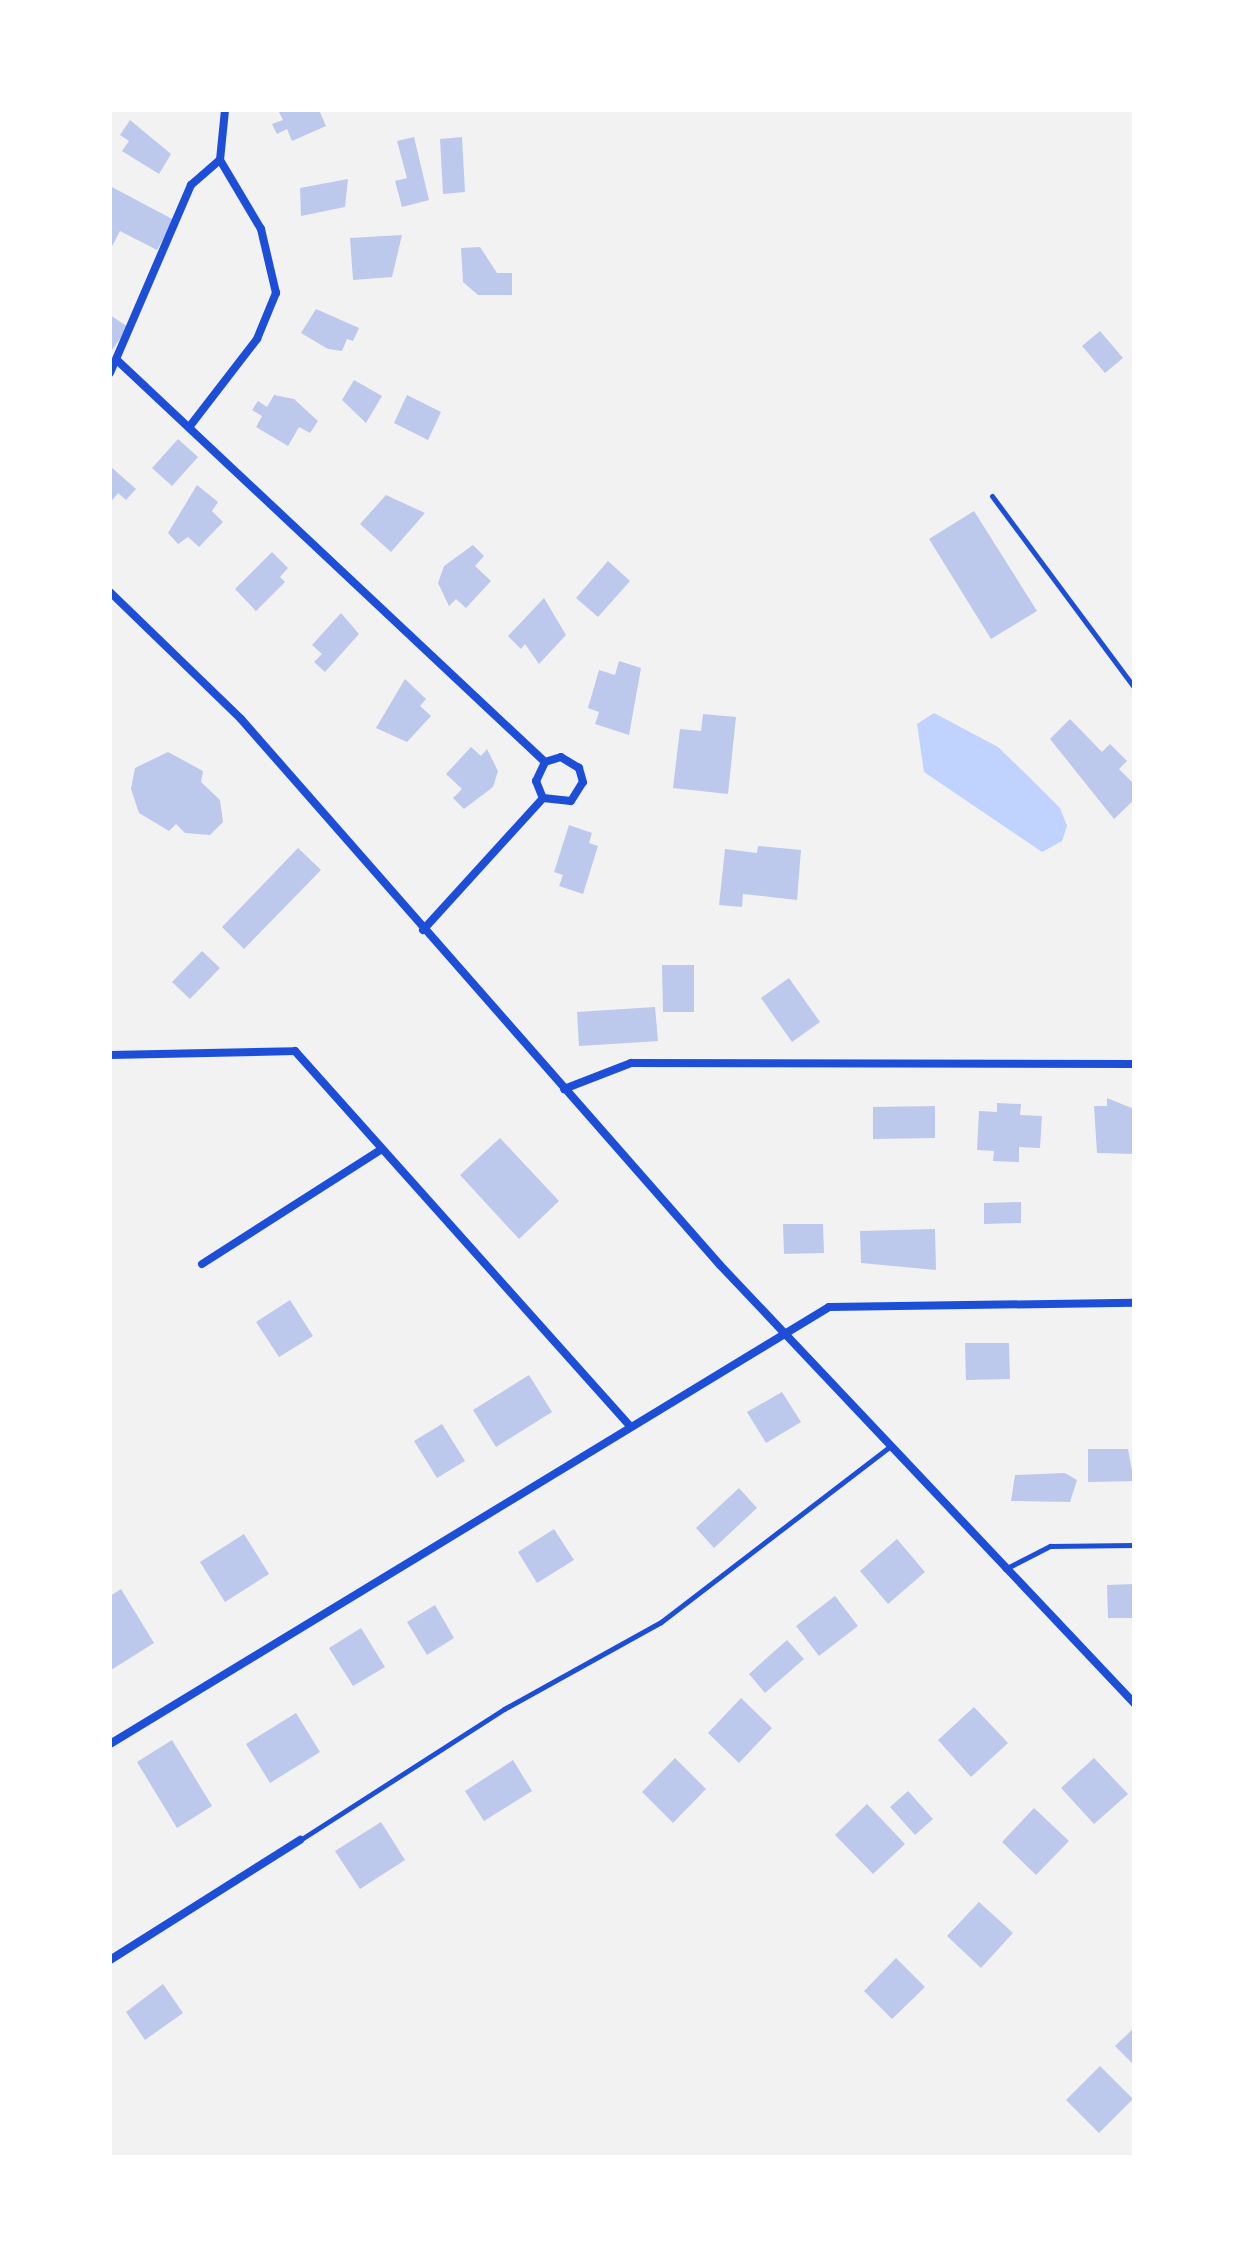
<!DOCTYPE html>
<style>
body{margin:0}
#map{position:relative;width:1244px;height:2267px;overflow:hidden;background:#f2f2f2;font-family:"Alegreya Sans",sans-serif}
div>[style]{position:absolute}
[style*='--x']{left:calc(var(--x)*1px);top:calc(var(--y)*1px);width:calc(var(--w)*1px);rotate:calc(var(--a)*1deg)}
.water>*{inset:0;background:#bfd3fe}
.building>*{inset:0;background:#bdc9ec}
.service>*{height:5px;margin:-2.5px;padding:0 2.5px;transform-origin:2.5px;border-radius:2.5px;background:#1d4ed8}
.minor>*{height:8px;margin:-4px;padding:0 4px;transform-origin:4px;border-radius:4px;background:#1d4ed8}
span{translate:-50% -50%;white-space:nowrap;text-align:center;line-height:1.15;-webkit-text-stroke:6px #fff;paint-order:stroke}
.frame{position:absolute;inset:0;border:112px solid #fff;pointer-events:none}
</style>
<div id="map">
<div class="water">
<i style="clip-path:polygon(934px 713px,998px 747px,1029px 777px,1060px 808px,1067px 826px,1062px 841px,1042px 852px,924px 772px,917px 724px)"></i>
</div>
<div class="building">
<i style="clip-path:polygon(278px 110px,319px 110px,326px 126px,292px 141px,287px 129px,277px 134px,272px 124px,283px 120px)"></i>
<i style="clip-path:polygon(130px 120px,171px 154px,159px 174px,122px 151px,129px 141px,120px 135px)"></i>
<i style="clip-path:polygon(414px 137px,429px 200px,402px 207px,395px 181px,407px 178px,397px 141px)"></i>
<i style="clip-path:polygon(462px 137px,465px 192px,443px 194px,440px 139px)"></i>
<i style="clip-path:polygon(348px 179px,345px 207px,301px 216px,300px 188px)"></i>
<i style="clip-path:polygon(110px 186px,174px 220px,157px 250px,120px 231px,110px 250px)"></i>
<i style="clip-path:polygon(402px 235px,392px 277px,353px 280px,350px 238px)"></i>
<i style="clip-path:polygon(480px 247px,497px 273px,512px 273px,512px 295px,478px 295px,463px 282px,461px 248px)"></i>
<i style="clip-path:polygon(316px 309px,359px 328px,353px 341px,347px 339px,342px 351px,328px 349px,301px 333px)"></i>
<i style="clip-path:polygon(110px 315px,128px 327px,110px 353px)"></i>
<i style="clip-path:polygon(1100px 331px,1123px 358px,1105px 373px,1082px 346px)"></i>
<i style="clip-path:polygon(354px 380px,382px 396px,366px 423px,342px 400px)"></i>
<i style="clip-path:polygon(274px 395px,294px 399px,318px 421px,310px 433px,299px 427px,288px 446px,256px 427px,262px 416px,252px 410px,258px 401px,267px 407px)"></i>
<i style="clip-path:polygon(407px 395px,441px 412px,428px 440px,394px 423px)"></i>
<i style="clip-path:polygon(178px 439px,198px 457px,172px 486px,152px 468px)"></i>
<i style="clip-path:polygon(110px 466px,136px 489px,126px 500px,118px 493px,110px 503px)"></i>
<i style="clip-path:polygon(197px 485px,218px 502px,212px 511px,223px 522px,199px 547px,188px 537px,178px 544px,168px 533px)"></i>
<i style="clip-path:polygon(386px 495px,425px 513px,391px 552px,360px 524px)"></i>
<i style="clip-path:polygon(974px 511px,1037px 611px,991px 639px,929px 539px)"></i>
<i style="clip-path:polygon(473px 545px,484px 556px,475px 566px,491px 581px,466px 608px,456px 599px,449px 606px,438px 583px,444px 566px)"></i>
<i style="clip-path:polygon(272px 552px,288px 568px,280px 577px,285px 582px,256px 611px,235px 589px)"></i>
<i style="clip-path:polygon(608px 561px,630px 581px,598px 617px,576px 598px)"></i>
<i style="clip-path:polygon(544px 598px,566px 635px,539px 664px,525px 644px,521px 649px,508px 636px)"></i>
<i style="clip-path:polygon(341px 613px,359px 634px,325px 672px,314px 662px,322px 654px,312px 645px)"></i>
<i style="clip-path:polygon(619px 661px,641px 668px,629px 735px,595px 724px,599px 712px,588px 708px,599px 670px,615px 675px)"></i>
<i style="clip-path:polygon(405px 679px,426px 699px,420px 706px,431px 716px,407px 742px,376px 728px)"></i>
<i style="clip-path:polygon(703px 714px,736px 717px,728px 794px,673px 788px,680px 729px,701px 731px)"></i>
<i style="clip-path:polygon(1070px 719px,1102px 752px,1110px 744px,1127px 761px,1119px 769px,1134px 784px,1134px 800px,1114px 819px,1050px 739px)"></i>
<i style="clip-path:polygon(471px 747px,481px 756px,487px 749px,498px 771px,493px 787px,464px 809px,453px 798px,462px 789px,446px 774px)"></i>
<i style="clip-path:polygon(168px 752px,203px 771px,201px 782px,220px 800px,223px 822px,210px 835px,185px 833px,176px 824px,169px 831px,139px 813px,131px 789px,135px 768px)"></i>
<i style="clip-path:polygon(569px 825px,592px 833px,589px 843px,598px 846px,583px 894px,559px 886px,563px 875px,554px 872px)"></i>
<i style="clip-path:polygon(758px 846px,801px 850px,797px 900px,743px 894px,742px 907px,719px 905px,725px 849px,757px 853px)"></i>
<i style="clip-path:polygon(298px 848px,321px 870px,244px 949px,222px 927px)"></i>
<i style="clip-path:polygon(202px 951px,220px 968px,190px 999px,172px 982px)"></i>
<i style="clip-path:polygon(662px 965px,694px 965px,694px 1012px,663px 1012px)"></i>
<i style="clip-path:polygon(789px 978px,820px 1022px,792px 1042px,761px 998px)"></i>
<i style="clip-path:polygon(655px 1007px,658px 1041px,579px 1046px,577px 1012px)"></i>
<i style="clip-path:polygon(1107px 1098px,1134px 1109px,1134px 1154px,1097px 1153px,1094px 1106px,1107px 1106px)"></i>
<i style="clip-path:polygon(997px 1103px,1021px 1104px,1020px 1115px,1042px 1116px,1040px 1148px,1019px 1147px,1019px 1162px,993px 1161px,994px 1151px,977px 1150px,979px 1111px,997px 1112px)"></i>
<i style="clip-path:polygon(935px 1106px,935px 1138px,873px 1139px,873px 1107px)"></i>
<i style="clip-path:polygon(500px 1138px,559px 1201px,519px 1239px,460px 1175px)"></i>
<i style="clip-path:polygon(1021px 1202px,1021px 1223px,984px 1224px,984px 1203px)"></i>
<i style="clip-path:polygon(783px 1224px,823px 1224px,824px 1253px,784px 1254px)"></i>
<i style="clip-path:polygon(935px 1229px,936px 1270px,861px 1263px,860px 1231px)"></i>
<i style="clip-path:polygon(290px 1300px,313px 1336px,279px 1357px,256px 1322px)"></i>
<i style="clip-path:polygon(965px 1343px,1009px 1343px,1010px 1379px,966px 1380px)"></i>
<i style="clip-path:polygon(529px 1375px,552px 1412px,496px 1447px,473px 1410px)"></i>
<i style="clip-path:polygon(782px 1392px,801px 1422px,766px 1443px,747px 1412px)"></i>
<i style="clip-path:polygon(442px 1424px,465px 1461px,437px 1478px,414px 1441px)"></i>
<i style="clip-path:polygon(1088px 1449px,1128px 1449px,1134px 1481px,1088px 1482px)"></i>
<i style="clip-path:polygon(1065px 1473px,1077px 1480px,1070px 1502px,1011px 1501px,1015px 1475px)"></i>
<i style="clip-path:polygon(739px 1488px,757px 1508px,714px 1548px,696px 1528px)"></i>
<i style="clip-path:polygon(554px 1529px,574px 1560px,537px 1583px,518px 1552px)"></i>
<i style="clip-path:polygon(244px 1534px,269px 1574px,225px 1602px,200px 1562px)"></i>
<i style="clip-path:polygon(897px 1539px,925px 1572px,888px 1604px,860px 1571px)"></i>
<i style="clip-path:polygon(1134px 1584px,1134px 1618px,1108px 1618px,1107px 1585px)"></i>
<i style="clip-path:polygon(121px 1589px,154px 1643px,111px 1670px,110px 1596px)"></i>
<i style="clip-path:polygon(835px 1596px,858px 1626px,819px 1656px,796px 1626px)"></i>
<i style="clip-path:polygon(435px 1605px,454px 1638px,427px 1655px,407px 1622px)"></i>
<i style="clip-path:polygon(361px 1628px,385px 1667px,353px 1686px,329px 1648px)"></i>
<i style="clip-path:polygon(787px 1640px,804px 1659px,765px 1693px,749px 1674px)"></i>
<i style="clip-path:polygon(741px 1698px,772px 1728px,739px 1763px,708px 1733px)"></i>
<i style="clip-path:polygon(974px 1707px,1008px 1743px,971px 1777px,938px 1740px)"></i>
<i style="clip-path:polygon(296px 1713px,320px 1752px,270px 1783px,246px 1744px)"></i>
<i style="clip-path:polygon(172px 1740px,212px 1806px,177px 1828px,137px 1762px)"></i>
<i style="clip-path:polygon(675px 1758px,706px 1789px,673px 1823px,642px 1792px)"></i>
<i style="clip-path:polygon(1094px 1758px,1128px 1794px,1094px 1824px,1061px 1788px)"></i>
<i style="clip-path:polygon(513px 1760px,532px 1791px,484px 1821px,465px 1791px)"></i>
<i style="clip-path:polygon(908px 1791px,933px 1819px,915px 1835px,890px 1807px)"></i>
<i style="clip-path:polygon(867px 1804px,905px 1844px,873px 1874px,835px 1835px)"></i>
<i style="clip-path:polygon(1034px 1808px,1069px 1841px,1036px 1875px,1002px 1842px)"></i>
<i style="clip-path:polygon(381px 1822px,405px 1860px,360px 1889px,335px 1851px)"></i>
<i style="clip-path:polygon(979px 1902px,1013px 1933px,981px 1968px,947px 1936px)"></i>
<i style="clip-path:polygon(896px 1958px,925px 1987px,892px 2019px,864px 1991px)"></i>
<i style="clip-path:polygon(163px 1984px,183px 2013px,145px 2040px,126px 2012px)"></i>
<i style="clip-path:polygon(1134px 2028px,1134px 2065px,1115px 2046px)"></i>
<i style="clip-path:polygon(1100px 2066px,1133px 2099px,1099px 2133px,1066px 2100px)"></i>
</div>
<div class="service">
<i style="--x:992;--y:496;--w:238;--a:53.4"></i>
<i style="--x:1005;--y:1569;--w:51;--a:-27.1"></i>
<i style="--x:1050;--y:1546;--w:84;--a:-0.7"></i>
<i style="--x:300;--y:1840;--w:242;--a:-32.7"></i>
<i style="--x:504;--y:1709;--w:179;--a:-29"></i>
<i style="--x:661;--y:1622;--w:286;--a:-37.5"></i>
</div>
<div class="minor">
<i style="--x:119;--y:362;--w:584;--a:43.2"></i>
<i style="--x:545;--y:762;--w:21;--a:115"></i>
<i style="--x:536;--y:781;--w:18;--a:68"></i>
<i style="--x:543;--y:798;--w:28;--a:6"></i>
<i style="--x:571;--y:801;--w:22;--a:-58"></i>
<i style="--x:583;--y:782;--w:15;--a:-106"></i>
<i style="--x:579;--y:768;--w:21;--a:-149"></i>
<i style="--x:561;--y:757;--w:17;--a:163"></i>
<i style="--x:110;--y:373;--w:205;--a:-66.7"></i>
<i style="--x:191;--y:185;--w:38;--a:-41"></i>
<i style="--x:220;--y:160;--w:50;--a:-84.3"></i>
<i style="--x:190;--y:426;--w:110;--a:-52.4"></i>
<i style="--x:257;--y:339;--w:50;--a:-67.6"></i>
<i style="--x:276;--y:293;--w:66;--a:-103.2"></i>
<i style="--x:261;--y:229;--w:80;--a:-120.7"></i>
<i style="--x:110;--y:592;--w:182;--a:44.1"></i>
<i style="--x:241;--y:719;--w:726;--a:48.74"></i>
<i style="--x:720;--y:1265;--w:603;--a:46.61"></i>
<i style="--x:423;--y:930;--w:178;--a:-47.7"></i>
<i style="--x:110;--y:1055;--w:185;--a:-1.2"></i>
<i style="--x:295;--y:1051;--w:501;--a:48.23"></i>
<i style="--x:564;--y:1089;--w:72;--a:-21.2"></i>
<i style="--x:631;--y:1063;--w:503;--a:0.11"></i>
<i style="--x:202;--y:1264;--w:211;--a:-32.6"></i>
<i style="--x:110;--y:1744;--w:841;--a:-31.29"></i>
<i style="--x:829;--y:1307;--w:305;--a:-0.8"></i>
<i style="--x:110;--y:1960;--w:225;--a:-32.3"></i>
</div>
<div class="frame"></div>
</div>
